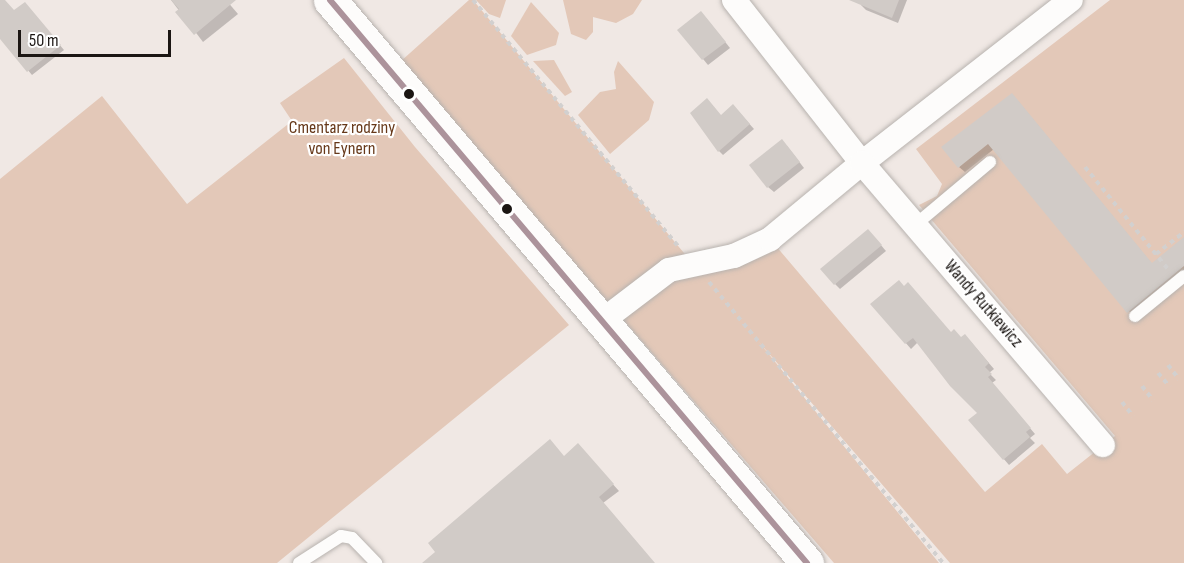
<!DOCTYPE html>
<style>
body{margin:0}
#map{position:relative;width:1184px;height:563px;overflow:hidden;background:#f0e8e4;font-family:"Sofia Sans Condensed",sans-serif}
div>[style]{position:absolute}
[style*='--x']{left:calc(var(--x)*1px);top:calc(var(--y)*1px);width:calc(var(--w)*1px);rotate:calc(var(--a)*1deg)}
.green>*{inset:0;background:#e3c8b8}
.shadow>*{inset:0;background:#0003}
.building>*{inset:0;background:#d1cbc7}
.path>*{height:4px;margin-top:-2px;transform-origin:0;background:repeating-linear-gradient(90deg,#d2d0cf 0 4.5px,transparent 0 9px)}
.roads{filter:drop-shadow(0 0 2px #b8b3af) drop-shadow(0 0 2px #b8b3af)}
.lane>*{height:12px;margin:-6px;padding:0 6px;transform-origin:6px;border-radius:6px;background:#fdfcfb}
.street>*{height:24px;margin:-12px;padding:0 12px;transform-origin:12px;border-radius:12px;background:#fdfcfb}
.secondary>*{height:33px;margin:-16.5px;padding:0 16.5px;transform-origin:16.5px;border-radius:16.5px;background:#fdfcfb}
.bus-1>*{height:6px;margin:-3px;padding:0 3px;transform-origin:3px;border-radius:3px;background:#ac939b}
.dots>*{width:16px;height:16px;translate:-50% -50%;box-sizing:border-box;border:3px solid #fff;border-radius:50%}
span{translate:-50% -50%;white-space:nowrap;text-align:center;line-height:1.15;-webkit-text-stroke:4.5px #fff;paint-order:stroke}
.park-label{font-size:18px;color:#663819}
.street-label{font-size:18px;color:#1b1613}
.scale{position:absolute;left:18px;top:30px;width:153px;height:27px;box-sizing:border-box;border:3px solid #1b1613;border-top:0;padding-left:8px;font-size:18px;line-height:21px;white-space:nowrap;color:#1b1613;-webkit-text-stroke:4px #fff;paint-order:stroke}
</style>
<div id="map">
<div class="green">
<i style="clip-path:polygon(469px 0,473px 0,694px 265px,770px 239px,985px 492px,1042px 444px,1067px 474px,1115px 436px,919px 205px,937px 196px,942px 184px,916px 149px,1110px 0,1184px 0,1184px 563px,950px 563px,759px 342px,939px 563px,834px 563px,400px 62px)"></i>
<i style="clip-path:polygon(476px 0,506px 0,500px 18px,489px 14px)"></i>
<i style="clip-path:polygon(563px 0,642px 0,633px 14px,616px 23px,593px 17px,593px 32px,586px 40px,571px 34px)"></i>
<i style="clip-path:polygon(531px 2px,559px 33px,556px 45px,527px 55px,511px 36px)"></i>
<i style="clip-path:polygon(344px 58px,415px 147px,569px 325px,277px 563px,0 563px,0 179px,102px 96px,187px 204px,292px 121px,280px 103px)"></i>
<i style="clip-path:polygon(554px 60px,572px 92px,565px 96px,533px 61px)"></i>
<i style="clip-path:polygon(618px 61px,654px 102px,649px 120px,610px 154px,578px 115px,600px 92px,616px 89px,614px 72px)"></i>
</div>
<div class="shadow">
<i style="clip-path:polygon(0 0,14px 12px,29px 8px,64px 50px,32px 75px,0 37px)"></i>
<i style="clip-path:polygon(171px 0,226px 0,238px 14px,203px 42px)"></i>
<i style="clip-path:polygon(863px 0,907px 0,898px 23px,866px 10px,861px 5px)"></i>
<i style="clip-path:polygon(706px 18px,730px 48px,708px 65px,679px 30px)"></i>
<i style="clip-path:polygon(1017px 100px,1152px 264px,1184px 238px,1184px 275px,1134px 317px,994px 149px,965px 172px,959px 167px)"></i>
<i style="clip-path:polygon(738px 111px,754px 129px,723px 155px,719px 151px,722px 116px)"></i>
<i style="clip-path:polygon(787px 146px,804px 168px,774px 192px,768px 187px)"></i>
<i style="clip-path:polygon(873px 236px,886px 251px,840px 289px,835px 284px)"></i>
<i style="clip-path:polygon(872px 304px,970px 341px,994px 369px,989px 373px,996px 380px,992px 383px,1035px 434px,1030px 438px,1035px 443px,1009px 465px,971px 421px,984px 417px,918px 342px,911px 349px)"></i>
<i style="clip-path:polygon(583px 451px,619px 491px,603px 503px,654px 563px,424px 563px,564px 457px)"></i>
</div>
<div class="building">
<i style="clip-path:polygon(0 0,5px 0,14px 10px,25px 2px,61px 45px,27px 72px,0 39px)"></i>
<i style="clip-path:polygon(171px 0,236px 0,194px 35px,175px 12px,179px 9px)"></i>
<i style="clip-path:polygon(849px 0,899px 0,892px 18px)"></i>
<i style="clip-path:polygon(701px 11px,726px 42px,702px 60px,677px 30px)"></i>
<i style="clip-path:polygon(1012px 93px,1152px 263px,1184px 237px,1184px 266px,1127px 313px,988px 144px,958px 168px,941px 147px)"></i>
<i style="clip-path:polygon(707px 98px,721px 115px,733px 104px,750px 124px,718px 152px,690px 113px)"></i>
<i style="clip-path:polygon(782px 139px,800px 162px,767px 188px,749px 165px)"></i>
<i style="clip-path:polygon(868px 229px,882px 245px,834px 285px,820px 269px)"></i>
<i style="clip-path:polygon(899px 280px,904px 286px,908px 282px,951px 332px,954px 329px,961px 337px,965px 334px,989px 363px,985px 367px,992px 374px,988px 377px,1031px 428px,1026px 432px,1030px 437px,1003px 460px,968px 420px,977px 413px,950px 386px,913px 338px,905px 344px,870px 304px)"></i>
<i style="clip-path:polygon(550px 439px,564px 456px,578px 443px,614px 484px,599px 497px,655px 563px,422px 563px,435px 552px,428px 543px)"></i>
</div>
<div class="path">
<i style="--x:473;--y:0;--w:322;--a:50.2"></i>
<i style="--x:1085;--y:167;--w:132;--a:50.9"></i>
<i style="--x:1156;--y:254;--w:36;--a:-38"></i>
<i style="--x:709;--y:282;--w:366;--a:50.2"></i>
<i style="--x:1168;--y:365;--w:18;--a:52"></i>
<i style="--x:1158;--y:373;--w:18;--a:49"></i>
<i style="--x:1142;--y:386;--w:18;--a:52"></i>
<i style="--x:1122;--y:402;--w:18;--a:52"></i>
</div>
<div class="roads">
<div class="lane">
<i style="--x:915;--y:225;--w:98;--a:-40"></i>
<i style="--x:1135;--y:316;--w:63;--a:-39.2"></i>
<i style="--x:299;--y:563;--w:50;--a:-32.7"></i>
<i style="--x:341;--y:536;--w:11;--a:10"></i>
<i style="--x:352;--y:538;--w:35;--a:46"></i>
</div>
<div class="street">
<i style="--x:734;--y:0;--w:207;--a:51.9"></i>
<i style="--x:862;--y:163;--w:265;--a:-38"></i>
<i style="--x:602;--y:321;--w:84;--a:-37.3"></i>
<i style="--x:669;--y:270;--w:66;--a:-12.2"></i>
<i style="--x:734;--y:256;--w:40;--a:-25"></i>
<i style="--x:770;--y:239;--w:119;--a:-39.6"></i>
<i style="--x:862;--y:163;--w:371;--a:49.5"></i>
</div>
<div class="secondary">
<i style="--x:330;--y:0;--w:738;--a:49.73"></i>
</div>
</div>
<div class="bus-1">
<i style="--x:330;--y:0;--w:738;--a:49.73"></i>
</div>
<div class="dots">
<i style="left:409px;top:94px;background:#1b1613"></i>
<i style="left:507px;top:209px;background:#1b1613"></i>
</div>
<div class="park-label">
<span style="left:342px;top:139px">Cmentarz rodziny<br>von Eynern</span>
</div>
<div class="street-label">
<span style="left:983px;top:304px;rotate:49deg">Wandy Rutkiewicz</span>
</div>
<div class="scale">50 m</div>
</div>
